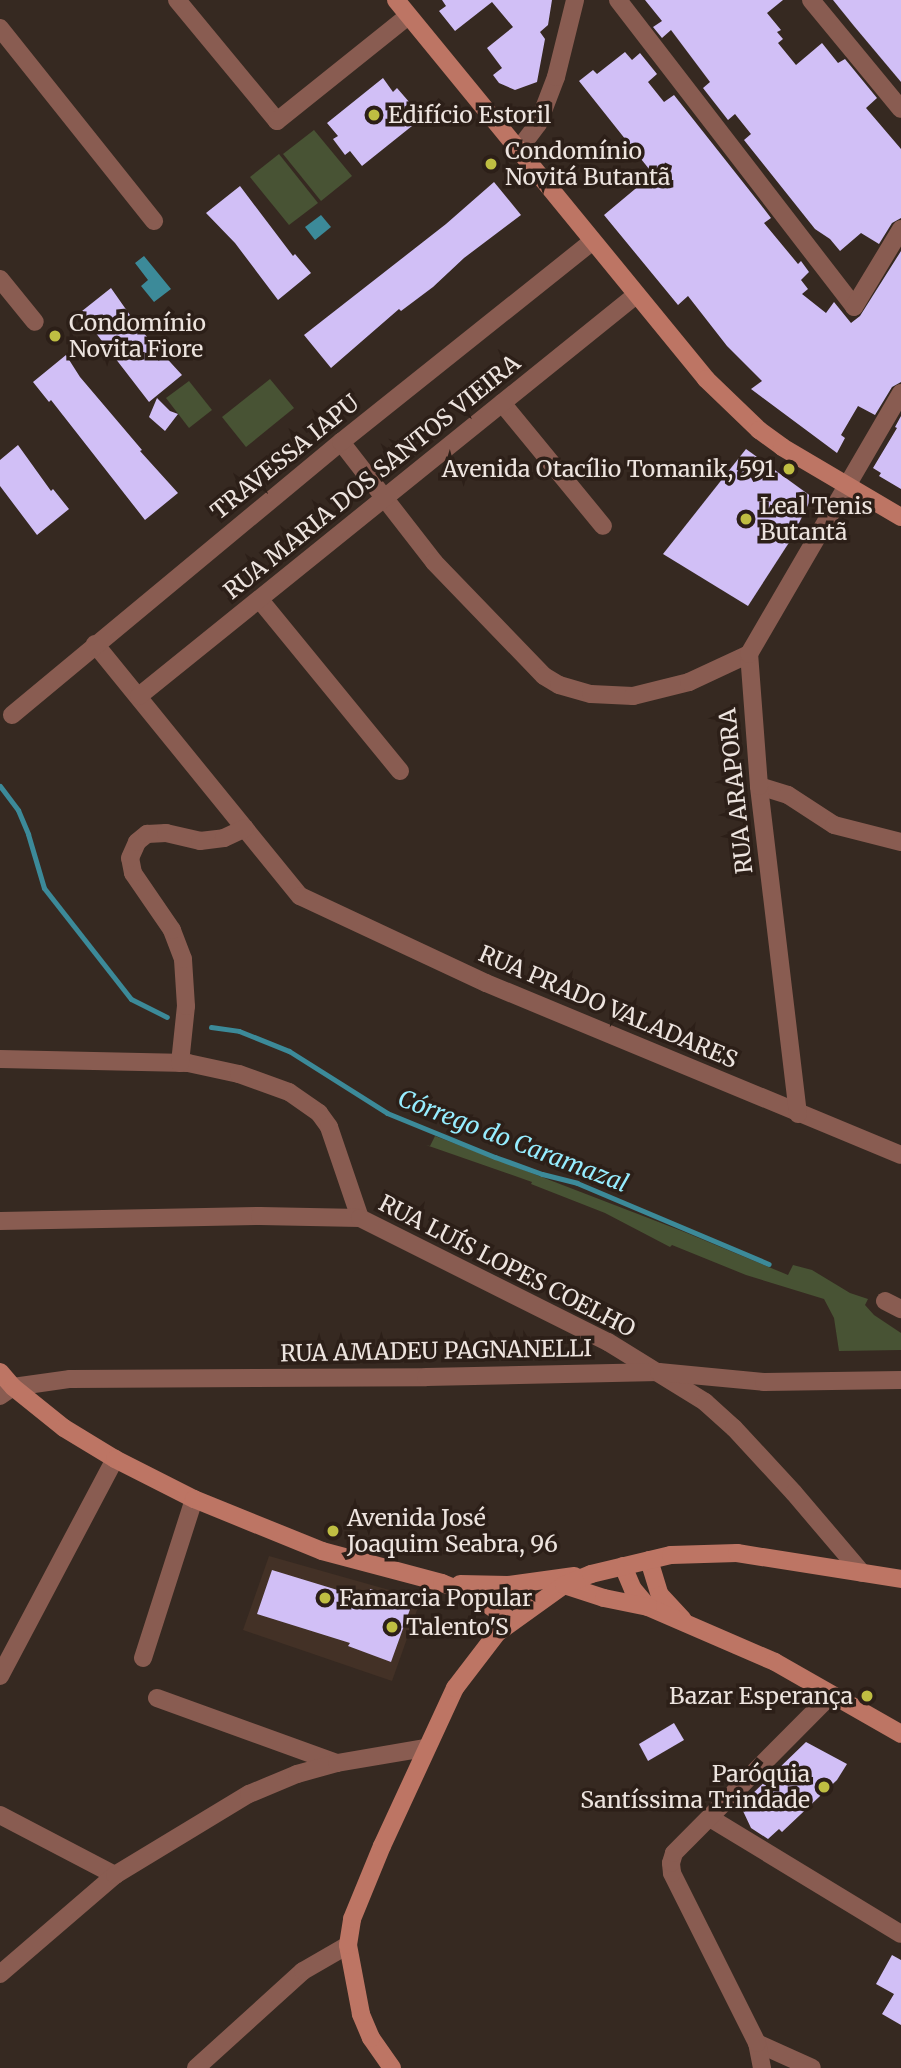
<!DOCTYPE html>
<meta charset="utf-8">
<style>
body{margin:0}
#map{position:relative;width:901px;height:2068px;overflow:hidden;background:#362921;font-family:Merriweather,serif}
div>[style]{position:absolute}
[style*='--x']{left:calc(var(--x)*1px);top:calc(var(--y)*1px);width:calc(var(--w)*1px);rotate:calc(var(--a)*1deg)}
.built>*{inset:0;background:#433126}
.green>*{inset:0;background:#485334}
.water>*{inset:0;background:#3c8a99}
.stream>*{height:5px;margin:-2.5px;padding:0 2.5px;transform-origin:2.5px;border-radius:2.5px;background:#3c8a99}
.building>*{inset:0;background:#d1bff6}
.street>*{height:18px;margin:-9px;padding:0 9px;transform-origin:9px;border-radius:9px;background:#895c51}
.secondary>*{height:18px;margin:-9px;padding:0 9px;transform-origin:9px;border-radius:9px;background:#bd7564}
.dots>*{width:19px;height:19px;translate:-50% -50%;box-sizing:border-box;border:4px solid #2c1f18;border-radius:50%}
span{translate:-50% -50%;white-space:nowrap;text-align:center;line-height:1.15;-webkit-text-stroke:7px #2c1f18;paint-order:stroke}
.poi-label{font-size:23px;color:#ede4df}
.left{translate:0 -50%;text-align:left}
.right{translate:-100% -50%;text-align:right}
.street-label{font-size:23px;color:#ede4df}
.water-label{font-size:24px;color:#96edff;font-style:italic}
</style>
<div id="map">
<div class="built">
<i style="clip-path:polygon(269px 1556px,421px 1599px,392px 1681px,243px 1630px)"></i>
</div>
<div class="green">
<i style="clip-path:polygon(314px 130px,352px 176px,321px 201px,283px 154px)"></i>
<i style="clip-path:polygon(279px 154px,318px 203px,289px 225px,250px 177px)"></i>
<i style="clip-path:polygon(270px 379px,294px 408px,246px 447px,222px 417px)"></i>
<i style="clip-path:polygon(189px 381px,212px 410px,189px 428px,166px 398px)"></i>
<i style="clip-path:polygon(435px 1136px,682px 1231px,788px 1275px,793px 1265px,812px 1270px,850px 1293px,868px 1299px,865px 1305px,874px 1315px,901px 1333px,901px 1350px,839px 1351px,834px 1318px,824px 1299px,746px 1275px,672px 1245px,670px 1247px,605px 1213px,531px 1184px,532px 1182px,426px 1145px,430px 1146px)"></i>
</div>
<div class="water">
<i style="clip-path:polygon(321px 215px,331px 227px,315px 240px,305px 227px)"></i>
<i style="clip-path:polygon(144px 256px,171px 289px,154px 302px,141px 286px,148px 280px,135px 263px)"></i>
</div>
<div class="stream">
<i style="--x:0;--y:786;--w:30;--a:53"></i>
<i style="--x:18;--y:810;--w:26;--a:67"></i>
<i style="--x:28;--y:834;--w:56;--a:73.5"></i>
<i style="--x:44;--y:888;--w:141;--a:51.9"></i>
<i style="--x:131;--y:999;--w:40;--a:26.6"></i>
<i style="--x:211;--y:1027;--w:28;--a:8"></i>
<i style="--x:239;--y:1031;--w:54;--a:21.8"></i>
<i style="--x:289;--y:1051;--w:116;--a:32.3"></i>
<i style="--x:387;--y:1113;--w:117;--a:22.2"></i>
<i style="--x:495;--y:1157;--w:50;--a:19.9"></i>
<i style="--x:542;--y:1174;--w:36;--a:14"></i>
<i style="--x:577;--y:1183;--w:208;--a:22.9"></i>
</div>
<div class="building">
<i style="clip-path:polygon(442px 0,552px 0,548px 25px,540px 32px,545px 39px,537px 82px,515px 90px,499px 83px,493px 75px,502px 68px,487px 48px,513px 27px,492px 2px,455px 31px,439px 11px,446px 6px)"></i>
<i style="clip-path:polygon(645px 0,783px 0,767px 13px,781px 30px,777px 32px,783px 39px,778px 43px,796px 65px,822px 43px,838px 63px,845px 59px,877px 98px,866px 108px,901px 149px,901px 218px,892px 223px,879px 244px,861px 233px,840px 251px,830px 239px,815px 229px,744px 140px,751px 134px,735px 114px,728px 120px,703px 88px,710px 82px,671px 30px,662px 38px,653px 27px,662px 21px)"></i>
<i style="clip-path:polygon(833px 0,901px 0,901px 82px,854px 26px)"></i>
<i style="clip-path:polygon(625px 52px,632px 60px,640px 53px,657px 74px,648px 82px,664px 102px,674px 95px,761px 205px,771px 218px,764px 223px,798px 264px,801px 261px,809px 272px,801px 280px,808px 289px,802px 294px,826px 313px,834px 302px,851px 323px,860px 316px,901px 251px,901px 382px,892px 387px,875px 415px,858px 406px,841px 435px,845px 438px,837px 453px,751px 389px,762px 381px,727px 346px,688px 296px,678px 305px,604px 215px,653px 174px,579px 81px,593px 70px,597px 74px)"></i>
<i style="clip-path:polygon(383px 78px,393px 92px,397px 88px,410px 103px,404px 107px,417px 122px,362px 166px,350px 151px,345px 155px,333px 139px,338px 136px,327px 123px)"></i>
<i style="clip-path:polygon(494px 182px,521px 215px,464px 258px,433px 287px,401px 311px,399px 309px,331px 368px,304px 335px,446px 224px)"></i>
<i style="clip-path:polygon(240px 186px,293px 256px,295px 254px,311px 273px,278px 300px,235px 243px,206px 213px)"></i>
<i style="clip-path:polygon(111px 288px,139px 328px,182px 375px,149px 402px,95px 332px,98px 330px,92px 333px,77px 315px)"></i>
<i style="clip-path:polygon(66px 355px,80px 377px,142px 450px,140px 451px,178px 493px,145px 520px,51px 400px,49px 402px,33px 382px)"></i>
<i style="clip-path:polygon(157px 398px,170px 411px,178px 414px,165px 431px,149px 417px)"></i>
<i style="clip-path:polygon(901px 416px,901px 489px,879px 476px,881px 473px,873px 468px,897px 428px,895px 427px)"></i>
<i style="clip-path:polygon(18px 445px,51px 491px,53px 489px,69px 509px,37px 535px,0 486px,0 460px)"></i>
<i style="clip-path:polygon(746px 449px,812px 497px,790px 541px,748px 606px,663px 554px)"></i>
<i style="clip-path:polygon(272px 1570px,367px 1599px,370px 1589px,413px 1601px,391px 1662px,348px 1646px,350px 1643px,257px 1614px)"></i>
<i style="clip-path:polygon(674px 1723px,684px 1740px,648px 1761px,639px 1744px)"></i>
<i style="clip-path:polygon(806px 1742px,847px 1764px,837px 1780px,782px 1832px,779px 1829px,768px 1839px,751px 1828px,743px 1811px,750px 1806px,746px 1800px)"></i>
<i style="clip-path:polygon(892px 1955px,901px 1960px,901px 2025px,882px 2014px,894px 1994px,876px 1984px)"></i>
</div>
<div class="street">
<i style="--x:177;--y:0;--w:157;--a:50.4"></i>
<i style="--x:277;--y:121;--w:168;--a:-38.7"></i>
<i style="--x:618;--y:0;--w:387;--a:52.4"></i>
<i style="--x:854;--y:307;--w:91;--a:-58.9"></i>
<i style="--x:811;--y:0;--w:141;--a:50.5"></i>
<i style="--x:0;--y:28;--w:247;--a:51.4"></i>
<i style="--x:519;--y:149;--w:31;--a:-53"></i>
<i style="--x:538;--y:124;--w:50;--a:-69"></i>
<i style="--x:556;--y:77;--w:79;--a:-76.1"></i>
<i style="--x:0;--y:279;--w:55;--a:50.9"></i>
<i style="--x:502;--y:403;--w:159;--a:50.6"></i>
<i style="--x:341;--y:442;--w:152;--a:52.2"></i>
<i style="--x:434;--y:562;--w:158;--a:46"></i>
<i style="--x:544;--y:676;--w:17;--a:31"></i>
<i style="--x:559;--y:685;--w:33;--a:16"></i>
<i style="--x:591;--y:694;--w:42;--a:2.7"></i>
<i style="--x:633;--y:696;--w:58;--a:-14"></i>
<i style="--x:689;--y:682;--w:66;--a:-25"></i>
<i style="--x:260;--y:600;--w:221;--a:50.7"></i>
<i style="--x:95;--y:644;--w:325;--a:50.9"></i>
<i style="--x:300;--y:896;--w:205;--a:25.1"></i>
<i style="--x:486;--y:983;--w:449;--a:22.5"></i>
<i style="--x:139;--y:696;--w:639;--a:-38.9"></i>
<i style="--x:12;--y:715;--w:428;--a:-39.7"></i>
<i style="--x:341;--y:442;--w:322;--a:-38.6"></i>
<i style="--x:759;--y:786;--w:30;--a:17"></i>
<i style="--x:788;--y:795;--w:55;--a:33.1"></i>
<i style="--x:834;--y:825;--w:69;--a:14.2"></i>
<i style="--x:0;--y:1059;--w:188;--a:1.2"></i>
<i style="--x:188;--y:1063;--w:52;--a:12.2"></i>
<i style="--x:239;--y:1074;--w:53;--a:19.8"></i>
<i style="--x:289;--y:1092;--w:37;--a:35"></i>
<i style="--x:319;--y:1113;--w:17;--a:54"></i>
<i style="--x:329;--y:1127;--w:96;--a:71.2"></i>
<i style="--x:180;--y:1063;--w:57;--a:-84"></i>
<i style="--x:186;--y:1006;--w:47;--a:-93.7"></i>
<i style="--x:183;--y:959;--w:31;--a:-111"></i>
<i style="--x:172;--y:930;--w:69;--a:-124.4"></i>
<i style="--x:133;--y:873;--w:15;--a:-101"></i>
<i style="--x:130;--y:858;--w:17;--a:-66"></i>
<i style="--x:137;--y:842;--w:13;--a:-39"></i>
<i style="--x:147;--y:834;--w:19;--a:-3"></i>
<i style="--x:166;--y:833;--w:35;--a:13"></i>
<i style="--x:200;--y:841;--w:24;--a:-7"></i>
<i style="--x:224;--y:838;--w:23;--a:-25"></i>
<i style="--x:798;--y:1114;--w:330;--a:-96.8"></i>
<i style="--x:759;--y:786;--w:132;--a:-94.3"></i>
<i style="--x:749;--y:654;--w:302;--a:-59.8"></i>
<i style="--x:0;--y:1221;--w:260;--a:-1.1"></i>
<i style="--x:260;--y:1216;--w:100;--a:1.1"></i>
<i style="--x:360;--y:1218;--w:277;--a:26.6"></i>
<i style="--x:608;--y:1342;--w:114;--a:31.7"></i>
<i style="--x:705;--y:1402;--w:39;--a:42"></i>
<i style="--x:734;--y:1428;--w:88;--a:47.3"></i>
<i style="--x:794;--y:1493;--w:105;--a:49.6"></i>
<i style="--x:885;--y:1301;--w:18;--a:27"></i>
<i style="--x:0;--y:1396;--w:16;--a:-35"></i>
<i style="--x:13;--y:1387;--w:58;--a:-8"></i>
<i style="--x:70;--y:1379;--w:356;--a:-0.3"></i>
<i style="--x:426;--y:1377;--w:233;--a:-1.2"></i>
<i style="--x:659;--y:1372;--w:105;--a:5.4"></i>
<i style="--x:764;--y:1382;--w:137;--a:-0.8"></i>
<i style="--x:143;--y:1658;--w:167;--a:-72.2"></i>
<i style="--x:0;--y:1676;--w:246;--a:-62.1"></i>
<i style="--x:157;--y:1698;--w:191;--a:19.9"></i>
<i style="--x:0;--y:1815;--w:130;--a:27.6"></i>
<i style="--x:710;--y:1818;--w:223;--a:31.3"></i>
<i style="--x:0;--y:1974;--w:152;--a:-40.7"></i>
<i style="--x:115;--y:1875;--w:157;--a:-31.2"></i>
<i style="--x:249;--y:1794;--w:52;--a:-22.6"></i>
<i style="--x:297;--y:1774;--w:41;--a:-15.4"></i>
<i style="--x:337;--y:1763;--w:90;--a:-9.6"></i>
<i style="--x:757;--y:2043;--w:60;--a:24.4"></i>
<i style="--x:196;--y:2068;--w:144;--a:-42.2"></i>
<i style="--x:303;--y:1971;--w:52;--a:-30"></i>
<i style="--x:762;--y:2068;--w:25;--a:-101"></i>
<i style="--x:757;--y:2043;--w:190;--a:-116.6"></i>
<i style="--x:672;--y:1873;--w:10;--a:-96"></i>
<i style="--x:671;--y:1863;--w:10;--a:-73"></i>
<i style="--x:674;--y:1853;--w:223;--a:-45.2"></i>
</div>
<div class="secondary">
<i style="--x:396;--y:0;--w:490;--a:50.7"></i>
<i style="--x:706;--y:379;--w:74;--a:43.9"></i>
<i style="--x:759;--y:430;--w:29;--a:36"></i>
<i style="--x:782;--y:447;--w:138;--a:30.5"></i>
<i style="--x:0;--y:1372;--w:20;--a:49"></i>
<i style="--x:13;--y:1387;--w:65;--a:38.8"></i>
<i style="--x:64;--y:1428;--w:60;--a:31.3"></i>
<i style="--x:115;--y:1459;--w:89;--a:26.9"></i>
<i style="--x:194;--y:1499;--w:138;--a:22.1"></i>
<i style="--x:322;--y:1551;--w:124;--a:14.9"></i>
<i style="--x:442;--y:1583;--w:38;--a:22"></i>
<i style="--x:477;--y:1597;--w:42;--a:35.2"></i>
<i style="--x:649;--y:1560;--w:37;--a:73"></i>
<i style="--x:660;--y:1595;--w:33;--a:47"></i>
<i style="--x:623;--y:1566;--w:25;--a:67"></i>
<i style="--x:633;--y:1589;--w:23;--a:50"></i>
<i style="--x:648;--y:1607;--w:138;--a:23.4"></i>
<i style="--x:775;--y:1662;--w:145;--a:29.7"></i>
<i style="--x:460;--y:1584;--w:48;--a:1.2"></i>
<i style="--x:508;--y:1585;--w:67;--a:-7.8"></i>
<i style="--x:564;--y:1585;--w:42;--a:18"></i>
<i style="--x:604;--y:1598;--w:45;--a:11.6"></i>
<i style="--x:392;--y:2068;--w:37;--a:-125"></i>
<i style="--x:371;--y:2038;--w:26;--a:-113"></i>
<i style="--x:361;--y:2014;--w:70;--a:-100.7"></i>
<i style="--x:348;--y:1945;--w:26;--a:-81"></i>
<i style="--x:352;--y:1919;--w:79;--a:-67.7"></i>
<i style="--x:382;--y:1846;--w:174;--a:-65.2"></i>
<i style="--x:455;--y:1688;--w:69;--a:-52.6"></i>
<i style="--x:497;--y:1633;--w:82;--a:-35.6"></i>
<i style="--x:564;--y:1585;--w:29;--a:-22"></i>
<i style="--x:591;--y:1574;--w:82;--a:-13.4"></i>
<i style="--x:671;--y:1555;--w:66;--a:-1.7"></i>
<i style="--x:737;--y:1553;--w:166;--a:9"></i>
</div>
<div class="dots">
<i style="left:374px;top:115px;background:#bfbe42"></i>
<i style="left:491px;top:164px;background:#bfbe42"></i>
<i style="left:55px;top:336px;background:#bfbe42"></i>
<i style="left:789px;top:469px;background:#bfbe42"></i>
<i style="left:746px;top:519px;background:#bfbe42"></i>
<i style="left:333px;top:1531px;background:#bfbe42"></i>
<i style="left:325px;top:1598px;background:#bfbe42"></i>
<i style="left:392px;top:1627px;background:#bfbe42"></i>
<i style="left:867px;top:1696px;background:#bfbe42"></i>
<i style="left:824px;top:1787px;background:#bfbe42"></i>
</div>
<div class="poi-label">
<span class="left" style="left:388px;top:115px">Edifício Estoril</span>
<span class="left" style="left:505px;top:164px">Condomínio<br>Novitá Butantã</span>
<span class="left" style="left:69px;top:336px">Condomínio<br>Novita Fiore</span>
<span class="right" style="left:775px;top:469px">Avenida Otacílio Tomanik, 591</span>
<span class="left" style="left:760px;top:519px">Leal Tenis<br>Butantã</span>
<span class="left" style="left:347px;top:1531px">Avenida José<br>Joaquim Seabra, 96</span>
<span class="left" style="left:339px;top:1598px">Famarcia Popular</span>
<span class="left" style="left:406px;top:1627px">Talento'S</span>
<span class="right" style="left:853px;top:1696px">Bazar Esperança</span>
<span class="right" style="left:810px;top:1787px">Paróquia<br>Santíssima Trindade</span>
</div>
<div class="street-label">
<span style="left:285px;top:457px;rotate:-39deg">TRAVESSA IAPU</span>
<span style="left:372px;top:477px;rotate:-39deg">RUA MARIA DOS SANTOS VIEIRA</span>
<span style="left:736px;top:791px;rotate:-96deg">RUA ARAPORA</span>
<span style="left:608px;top:1007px;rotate:23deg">RUA PRADO VALADARES</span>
<span style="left:507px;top:1266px;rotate:27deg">RUA LUÍS LOPES COELHO</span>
<span style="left:436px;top:1351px;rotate:-1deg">RUA AMADEU PAGNANELLI</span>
</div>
<div class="water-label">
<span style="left:513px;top:1141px;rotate:21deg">Córrego do Caramazal</span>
</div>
</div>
